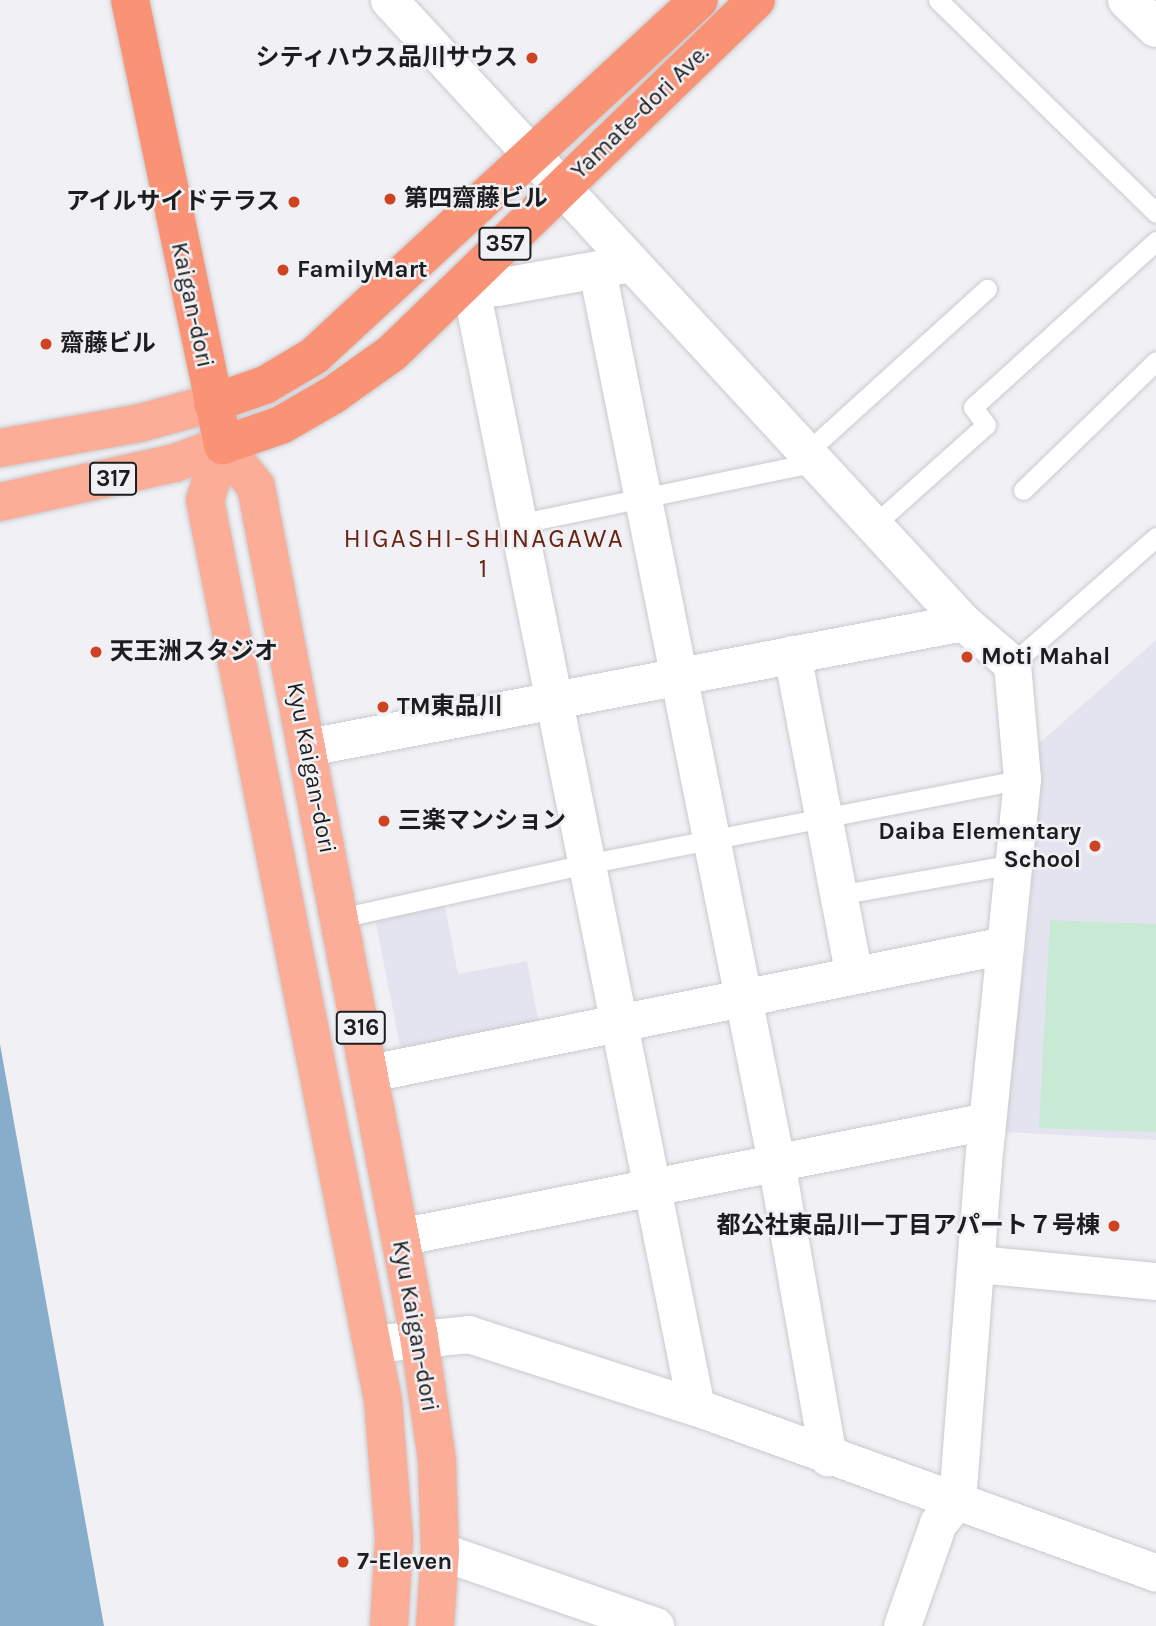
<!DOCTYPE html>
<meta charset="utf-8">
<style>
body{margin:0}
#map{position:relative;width:1156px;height:1626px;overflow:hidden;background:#f1f1f5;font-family:Karla,"Noto Sans JP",sans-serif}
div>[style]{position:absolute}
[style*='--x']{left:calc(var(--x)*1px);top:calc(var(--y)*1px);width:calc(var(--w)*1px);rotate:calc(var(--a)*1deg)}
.built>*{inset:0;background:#e3e4ef}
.green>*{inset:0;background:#c8ead4}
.water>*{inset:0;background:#88adcb}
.roads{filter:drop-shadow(0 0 2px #c9cacd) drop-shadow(0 0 2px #c9cacd)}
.service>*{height:19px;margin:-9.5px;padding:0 9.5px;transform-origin:9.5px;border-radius:9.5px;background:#fff}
.minor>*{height:37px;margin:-18.5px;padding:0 18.5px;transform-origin:18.5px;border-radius:18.5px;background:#fff}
.tertiary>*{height:38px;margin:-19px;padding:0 19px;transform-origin:19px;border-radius:19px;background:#fff}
.primary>*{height:38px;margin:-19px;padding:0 19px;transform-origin:19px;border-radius:19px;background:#fbad98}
.trunk>*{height:38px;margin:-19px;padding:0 19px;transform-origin:19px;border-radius:19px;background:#fa9276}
.dots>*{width:19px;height:19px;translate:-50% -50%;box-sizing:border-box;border:4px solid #f1f1f5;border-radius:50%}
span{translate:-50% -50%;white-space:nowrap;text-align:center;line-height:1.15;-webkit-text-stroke:5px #f1f1f5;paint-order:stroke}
.shield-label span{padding:2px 5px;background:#f1f1f5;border:2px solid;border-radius:5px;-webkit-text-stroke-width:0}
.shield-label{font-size:23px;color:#1c1d1e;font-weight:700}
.poi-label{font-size:24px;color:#1c1d1e;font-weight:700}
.right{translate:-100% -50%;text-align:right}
.left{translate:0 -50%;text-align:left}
.street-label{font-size:24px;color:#1c1d1e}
.neighbourhood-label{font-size:26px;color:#682515;letter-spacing:2px}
</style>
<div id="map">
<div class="built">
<i style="clip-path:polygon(1156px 640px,1156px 1140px,1004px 1132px,1030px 914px,1037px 745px)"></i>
<i style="clip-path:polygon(445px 906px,458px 974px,527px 961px,540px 1029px,402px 1056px,375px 919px)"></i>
</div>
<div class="green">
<i style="clip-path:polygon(1050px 920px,1156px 924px,1156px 1132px,1039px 1128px)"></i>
</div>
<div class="water">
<i style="clip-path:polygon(0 1044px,104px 1626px,0 1626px)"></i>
</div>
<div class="roads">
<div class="service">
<i style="--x:938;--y:0;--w:305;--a:44.3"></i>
<i style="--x:807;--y:452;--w:243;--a:-42.2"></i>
<i style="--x:1023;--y:490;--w:185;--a:-44.1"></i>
<i style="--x:517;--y:524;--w:305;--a:-11.7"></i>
<i style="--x:874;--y:525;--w:150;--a:-41.8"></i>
<i style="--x:986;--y:425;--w:22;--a:-126"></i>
<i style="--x:973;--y:407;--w:247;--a:-42.2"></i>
<i style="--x:1012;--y:664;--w:192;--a:-41.4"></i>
<i style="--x:838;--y:895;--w:179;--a:-10"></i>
<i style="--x:340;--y:918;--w:252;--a:-12.4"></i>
<i style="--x:586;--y:864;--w:444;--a:-11"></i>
</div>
<div class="minor">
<i style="--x:389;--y:0;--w:846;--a:47.3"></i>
<i style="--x:963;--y:622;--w:65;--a:40.6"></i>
<i style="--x:1012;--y:664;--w:115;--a:85"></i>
<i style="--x:1022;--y:779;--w:373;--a:95.8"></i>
<i style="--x:984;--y:1150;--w:352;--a:94.4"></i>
<i style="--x:957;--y:1501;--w:29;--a:131"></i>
<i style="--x:938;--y:1523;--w:109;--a:109.3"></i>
<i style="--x:597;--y:270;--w:910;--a:78.65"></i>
<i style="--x:776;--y:1162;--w:300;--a:80"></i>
<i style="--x:460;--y:289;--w:21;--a:47"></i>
<i style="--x:474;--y:304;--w:1125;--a:78.62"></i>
<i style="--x:460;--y:289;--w:37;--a:-3"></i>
<i style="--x:497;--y:287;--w:126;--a:-10.1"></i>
<i style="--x:792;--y:654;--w:327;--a:79.1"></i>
<i style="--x:308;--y:747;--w:667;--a:-10.8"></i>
<i style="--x:370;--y:1073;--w:648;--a:-11.4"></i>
<i style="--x:399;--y:1237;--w:599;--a:-11.16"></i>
<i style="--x:978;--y:1264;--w:179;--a:5.5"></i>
<i style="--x:372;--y:1344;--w:97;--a:-5.9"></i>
<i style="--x:468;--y:1334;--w:239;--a:17.8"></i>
<i style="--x:696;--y:1407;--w:489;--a:19.8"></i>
<i style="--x:440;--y:1551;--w:228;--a:19.2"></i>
</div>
<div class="tertiary">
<i style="--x:1127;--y:0;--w:40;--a:44"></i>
</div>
<div class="primary">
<i style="--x:223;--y:445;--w:53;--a:51.8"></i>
<i style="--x:256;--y:487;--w:865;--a:79.14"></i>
<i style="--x:419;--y:1337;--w:125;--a:81.7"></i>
<i style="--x:437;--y:1461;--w:90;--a:88.1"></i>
<i style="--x:440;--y:1551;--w:75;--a:93.8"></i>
<i style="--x:223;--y:445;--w:58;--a:108.1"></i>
<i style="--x:205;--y:500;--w:918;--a:78.82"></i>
<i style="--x:383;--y:1401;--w:138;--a:85.4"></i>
<i style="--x:394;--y:1539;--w:87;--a:93.3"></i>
<i style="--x:0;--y:448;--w:142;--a:-10.1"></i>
<i style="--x:140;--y:423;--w:76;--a:-15.3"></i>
<i style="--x:0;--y:502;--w:179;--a:-12.6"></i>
<i style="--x:175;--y:463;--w:51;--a:-20.6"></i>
</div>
<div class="trunk">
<i style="--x:130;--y:0;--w:455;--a:78.2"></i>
<i style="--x:223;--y:445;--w:61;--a:-19"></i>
<i style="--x:281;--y:425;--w:60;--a:-30"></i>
<i style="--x:333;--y:395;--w:72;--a:-35.4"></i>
<i style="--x:392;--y:353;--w:507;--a:-44.12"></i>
<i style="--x:213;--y:403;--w:55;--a:-19.1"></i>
<i style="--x:265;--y:385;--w:57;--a:-30.6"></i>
<i style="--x:314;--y:356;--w:524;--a:-42.76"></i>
</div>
</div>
<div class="dots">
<i style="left:532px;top:58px;background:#ce4422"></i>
<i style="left:390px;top:199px;background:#ce4422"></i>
<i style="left:294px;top:202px;background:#ce4422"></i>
<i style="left:283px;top:270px;background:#ce4422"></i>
<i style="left:46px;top:344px;background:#ce4422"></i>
<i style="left:96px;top:652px;background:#ce4422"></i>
<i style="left:967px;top:657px;background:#ce4422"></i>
<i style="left:383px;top:707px;background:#ce4422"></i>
<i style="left:384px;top:821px;background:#ce4422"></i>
<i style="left:1095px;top:846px;background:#ce4422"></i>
<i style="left:1114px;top:1226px;background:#ce4422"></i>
<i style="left:343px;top:1562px;background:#ce4422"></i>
</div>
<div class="shield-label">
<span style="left:505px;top:244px">357</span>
<span style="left:113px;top:479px">317</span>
<span style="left:361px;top:1028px">316</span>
</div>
<div class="poi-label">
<span class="right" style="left:518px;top:58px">シティハウス品川サウス</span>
<span class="left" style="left:404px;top:199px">第四齋藤ビル</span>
<span class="right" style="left:280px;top:202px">アイルサイドテラス</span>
<span class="left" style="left:297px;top:270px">FamilyMart</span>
<span class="left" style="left:60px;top:344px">齋藤ビル</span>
<span class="left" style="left:110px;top:652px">天王洲スタジオ</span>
<span class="left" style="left:981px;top:657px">Moti Mahal</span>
<span class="left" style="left:397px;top:707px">TM東品川</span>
<span class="left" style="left:398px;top:821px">三楽マンション</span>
<span class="right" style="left:1081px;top:846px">Daiba Elementary<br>School</span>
<span class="right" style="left:1100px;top:1226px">都公社東品川一丁目アパート７号棟</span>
<span class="left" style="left:357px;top:1562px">7-Eleven</span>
</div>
<div class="street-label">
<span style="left:640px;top:112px;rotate:-44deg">Yamate-dori Ave.</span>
<span style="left:192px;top:305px;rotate:78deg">Kaigan-dori</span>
<span style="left:311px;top:768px;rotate:79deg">Kyu Kaigan-dori</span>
<span style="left:415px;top:1326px;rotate:80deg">Kyu Kaigan-dori</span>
</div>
<div class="neighbourhood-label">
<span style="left:484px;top:554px">HIGASHI-SHINAGAWA<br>1</span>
</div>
</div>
